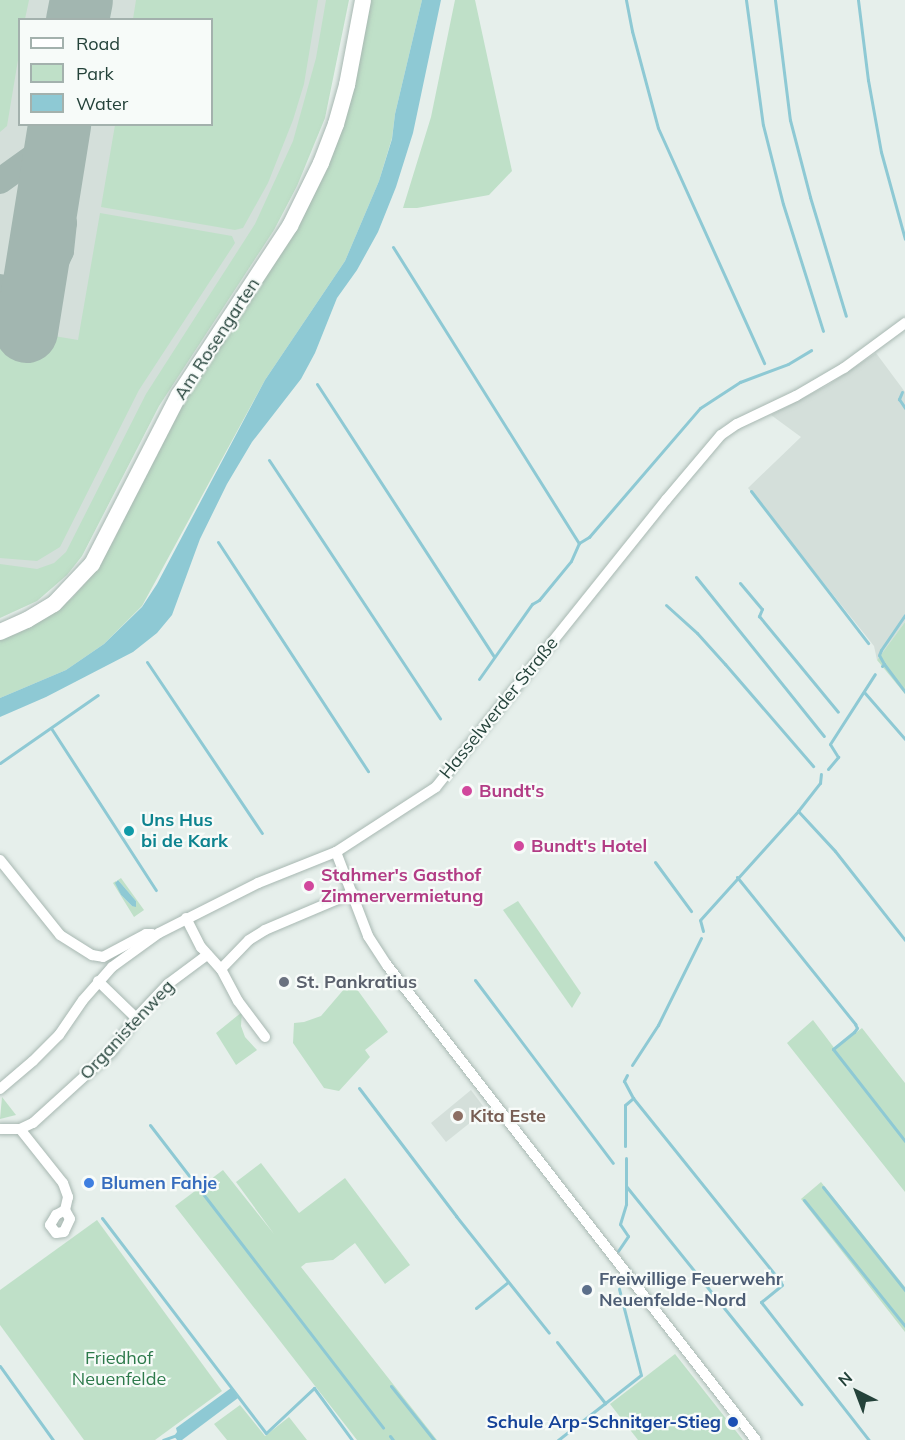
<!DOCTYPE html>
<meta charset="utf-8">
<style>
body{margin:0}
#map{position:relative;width:905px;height:1440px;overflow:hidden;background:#e6efeb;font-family:Mulish,sans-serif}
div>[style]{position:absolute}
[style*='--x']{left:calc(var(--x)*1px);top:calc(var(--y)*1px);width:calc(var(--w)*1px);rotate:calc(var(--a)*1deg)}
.built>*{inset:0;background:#d4dfda}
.green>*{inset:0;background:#bfe0c8}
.water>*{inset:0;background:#8ec9d4}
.stream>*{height:3px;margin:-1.5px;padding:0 1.5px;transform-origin:1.5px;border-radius:1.5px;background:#8ec9d4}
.taxiway>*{height:26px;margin:-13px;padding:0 13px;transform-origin:13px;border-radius:13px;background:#a2b6b0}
.runway>*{height:63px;margin:-31.5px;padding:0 31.5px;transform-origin:31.5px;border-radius:31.5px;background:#a2b6b0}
.roads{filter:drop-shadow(0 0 2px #a8b8b2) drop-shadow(0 0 2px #a8b8b2)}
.minor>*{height:10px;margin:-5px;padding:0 5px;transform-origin:5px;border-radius:5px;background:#fff}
.secondary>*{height:16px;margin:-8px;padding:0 8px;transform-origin:8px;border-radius:8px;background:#fff}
.dots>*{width:16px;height:16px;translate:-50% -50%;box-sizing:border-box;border:3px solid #f7fbf9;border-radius:50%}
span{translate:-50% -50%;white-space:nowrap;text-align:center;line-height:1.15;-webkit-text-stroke:4.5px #f7fbf9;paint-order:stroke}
.street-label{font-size:18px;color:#24423a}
.hotel-label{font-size:18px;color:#b23c85;font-weight:700}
.left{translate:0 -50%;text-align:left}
.culture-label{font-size:18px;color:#0d838f;font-weight:700}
.worship-label{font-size:18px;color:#5b616d;font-weight:700}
.education-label{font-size:18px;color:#785e54;font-weight:700}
.shop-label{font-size:18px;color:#366cbe;font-weight:700}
.service-label{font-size:18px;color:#4e5e75;font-weight:700}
.park-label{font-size:18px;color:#2d7a4b}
.transit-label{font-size:18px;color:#164399;font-weight:700}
.right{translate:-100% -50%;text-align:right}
.legend{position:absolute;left:18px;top:18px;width:195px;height:108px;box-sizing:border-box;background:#f7fbf9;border:2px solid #a3b1ad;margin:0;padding:8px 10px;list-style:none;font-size:18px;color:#24423a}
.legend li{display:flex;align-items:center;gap:12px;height:30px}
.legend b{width:30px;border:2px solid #a3b1ad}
.north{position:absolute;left:827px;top:1362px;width:60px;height:60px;-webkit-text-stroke:4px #f7fbf9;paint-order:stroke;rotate:318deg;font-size:16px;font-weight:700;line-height:24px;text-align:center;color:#24423a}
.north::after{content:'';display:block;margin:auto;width:21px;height:27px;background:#24423a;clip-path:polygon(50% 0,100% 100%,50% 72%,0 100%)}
</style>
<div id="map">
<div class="built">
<i style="clip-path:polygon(evenodd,0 0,331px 0,319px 72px,288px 171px,56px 573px,0 569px,0 0,20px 20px,212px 20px,212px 124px,20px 124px,20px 20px)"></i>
<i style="clip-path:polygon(876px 353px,905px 392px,905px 622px,877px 660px,874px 646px,748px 488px,801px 437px,771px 415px,828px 385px)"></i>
<i style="clip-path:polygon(471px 1090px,486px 1110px,446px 1142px,431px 1123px)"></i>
</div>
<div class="green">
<i style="clip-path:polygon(0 0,29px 0,25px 19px,20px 20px,19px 54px,7px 126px,0 132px)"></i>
<i style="clip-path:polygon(136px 0,318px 0,304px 84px,293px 120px,268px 183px,243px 228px,235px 230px,101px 207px,115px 125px,212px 124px,212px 20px,133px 19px)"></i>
<i style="clip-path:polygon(326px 0,349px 0,325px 118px,297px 186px,274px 230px,159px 406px,82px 556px,67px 575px,37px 601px,0 618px,0 564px,37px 569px,54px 563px,66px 552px,146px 394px,255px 224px,293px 141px,316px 58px)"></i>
<i style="clip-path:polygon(370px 0,422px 0,395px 114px,392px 138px,379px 181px,345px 261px,265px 380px,142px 606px,104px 644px,66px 670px,0 698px,0 639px,16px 634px,46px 618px,72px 598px,94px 573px,114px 540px,158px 444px,200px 373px,298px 224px)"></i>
<i style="clip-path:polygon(455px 0,475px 0,512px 171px,489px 195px,417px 208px,403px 208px,431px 117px)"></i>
<i style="clip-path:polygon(100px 213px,232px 236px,235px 243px,139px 390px,60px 547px,37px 561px,0 558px,0 327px,78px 340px)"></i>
<i style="clip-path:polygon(905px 622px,905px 694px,877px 660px)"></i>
<i style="clip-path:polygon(121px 878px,144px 910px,134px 917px,113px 883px,116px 881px,121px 895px,132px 906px,136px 901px,118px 880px)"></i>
<i style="clip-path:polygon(518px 901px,581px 993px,572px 1008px,503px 910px)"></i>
<i style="clip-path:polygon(351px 981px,388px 1032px,365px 1050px,370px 1057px,339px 1091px,324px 1088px,293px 1043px,294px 1023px,304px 1022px,321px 1016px)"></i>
<i style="clip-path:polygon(242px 1012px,241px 1026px,245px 1037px,257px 1050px,236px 1065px,216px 1033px)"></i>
<i style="clip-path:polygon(813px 1020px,835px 1049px,862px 1028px,905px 1083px,905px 1192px,787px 1043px)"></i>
<i style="clip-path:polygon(2px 1097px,16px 1115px,0 1119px)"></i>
<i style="clip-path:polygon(261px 1163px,299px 1213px,345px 1178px,410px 1265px,385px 1284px,355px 1243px,333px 1260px,306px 1263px,301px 1267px,437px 1440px,357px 1440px,175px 1206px,223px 1170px,274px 1234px,236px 1182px)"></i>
<i style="clip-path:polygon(821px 1182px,905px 1287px,905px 1332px,801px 1199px)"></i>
<i style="clip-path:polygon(97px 1220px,222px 1391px,155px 1440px,84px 1440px,0 1325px,0 1290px)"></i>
<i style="clip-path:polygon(675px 1354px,743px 1440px,638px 1440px,610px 1404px)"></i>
<i style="clip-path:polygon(240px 1405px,265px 1436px,289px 1417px,307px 1440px,227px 1440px,214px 1424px)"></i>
</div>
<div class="water">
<i style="clip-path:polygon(422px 0,441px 0,413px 133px,396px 187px,378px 232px,357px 270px,337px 298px,315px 353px,301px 379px,252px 442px,227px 484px,200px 539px,172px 615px,157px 633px,133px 652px,46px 697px,0 717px,0 698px,66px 670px,104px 644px,142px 607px,157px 584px,265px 380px,345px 261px,379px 181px,392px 139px,395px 114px)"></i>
<i style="clip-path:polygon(118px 880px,136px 901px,136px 907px,132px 906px,121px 895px,115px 883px)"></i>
<i style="clip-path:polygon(231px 1388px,238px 1398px,182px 1440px,177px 1440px,174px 1436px,177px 1432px,176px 1428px)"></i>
</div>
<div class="stream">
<i style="--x:626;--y:0;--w:32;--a:79"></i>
<i style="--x:632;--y:31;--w:100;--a:75"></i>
<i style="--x:658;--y:128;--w:258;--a:65.7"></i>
<i style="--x:746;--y:0;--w:126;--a:82.3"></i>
<i style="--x:763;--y:125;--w:81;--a:75.8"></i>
<i style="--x:783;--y:204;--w:133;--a:72.5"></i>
<i style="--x:775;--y:0;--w:121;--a:82.9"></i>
<i style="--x:790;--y:120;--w:80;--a:75.4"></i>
<i style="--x:810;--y:197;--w:124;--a:73.2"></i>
<i style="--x:858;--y:0;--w:81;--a:82.9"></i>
<i style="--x:868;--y:80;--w:73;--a:79.8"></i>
<i style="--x:881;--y:152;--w:90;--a:74.6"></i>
<i style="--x:393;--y:247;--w:350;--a:57.9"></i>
<i style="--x:317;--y:384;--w:325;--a:57"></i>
<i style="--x:902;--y:392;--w:8;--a:113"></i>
<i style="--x:899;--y:399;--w:11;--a:56"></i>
<i style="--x:269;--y:460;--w:310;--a:56.5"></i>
<i style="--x:751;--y:491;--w:192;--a:52.4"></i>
<i style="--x:218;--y:542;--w:274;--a:56.8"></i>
<i style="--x:696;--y:577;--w:204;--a:51.2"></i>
<i style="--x:740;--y:583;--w:34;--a:50"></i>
<i style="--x:762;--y:609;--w:8;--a:113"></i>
<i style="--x:759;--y:616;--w:124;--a:50.5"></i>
<i style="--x:666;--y:605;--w:42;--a:42.1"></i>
<i style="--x:697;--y:633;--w:42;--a:47.9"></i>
<i style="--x:725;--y:664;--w:135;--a:49.2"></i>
<i style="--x:147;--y:662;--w:206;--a:56.1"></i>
<i style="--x:884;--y:664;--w:35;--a:53"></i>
<i style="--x:882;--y:666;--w:3;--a:-45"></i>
<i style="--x:884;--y:664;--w:10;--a:-119"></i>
<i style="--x:879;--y:655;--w:5;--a:-68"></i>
<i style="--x:881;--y:650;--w:42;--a:-55.6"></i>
<i style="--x:479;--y:679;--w:92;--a:-54.8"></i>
<i style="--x:532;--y:604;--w:8;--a:-30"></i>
<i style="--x:539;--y:600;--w:50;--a:-50.6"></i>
<i style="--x:571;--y:561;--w:20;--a:-66"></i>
<i style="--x:579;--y:543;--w:12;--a:-31"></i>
<i style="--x:589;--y:537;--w:170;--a:-49.3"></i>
<i style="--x:700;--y:408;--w:48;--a:-33"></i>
<i style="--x:740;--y:382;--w:51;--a:-20.6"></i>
<i style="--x:788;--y:364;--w:27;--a:-31"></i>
<i style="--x:864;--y:692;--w:62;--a:48.9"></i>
<i style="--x:51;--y:728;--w:193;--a:57.1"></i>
<i style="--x:0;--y:763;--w:119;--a:-34.8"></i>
<i style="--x:828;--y:769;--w:16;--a:-50"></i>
<i style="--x:838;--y:757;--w:15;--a:-122"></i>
<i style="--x:830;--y:744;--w:83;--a:-57.3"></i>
<i style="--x:798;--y:811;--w:54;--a:47.2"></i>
<i style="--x:835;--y:851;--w:113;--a:51.8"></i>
<i style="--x:655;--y:862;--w:61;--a:53.7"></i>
<i style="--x:737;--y:877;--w:189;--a:51.2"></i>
<i style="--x:855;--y:1024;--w:4;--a:63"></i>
<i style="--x:857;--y:1028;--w:5;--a:127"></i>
<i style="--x:854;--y:1032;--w:27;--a:141"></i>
<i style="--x:833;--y:1049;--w:117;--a:52"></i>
<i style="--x:703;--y:931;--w:11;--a:-105"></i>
<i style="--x:700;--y:920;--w:147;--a:-48"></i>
<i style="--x:798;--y:811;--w:36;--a:-52"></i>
<i style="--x:820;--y:783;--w:9;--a:-84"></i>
<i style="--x:475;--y:980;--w:229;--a:53"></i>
<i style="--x:632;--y:1065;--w:48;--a:-57"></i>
<i style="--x:658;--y:1025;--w:97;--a:-63.7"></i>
<i style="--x:627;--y:1075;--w:7;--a:117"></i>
<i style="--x:624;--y:1081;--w:19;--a:62"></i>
<i style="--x:633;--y:1098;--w:235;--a:51.2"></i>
<i style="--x:780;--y:1281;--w:4;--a:63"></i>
<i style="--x:782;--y:1285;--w:27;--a:141"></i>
<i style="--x:761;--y:1302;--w:175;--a:52"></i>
<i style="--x:359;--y:1088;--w:161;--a:52.8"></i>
<i style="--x:456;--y:1216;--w:149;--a:51.5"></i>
<i style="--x:150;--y:1125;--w:382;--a:52.4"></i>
<i style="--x:625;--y:1146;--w:41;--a:-90"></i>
<i style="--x:625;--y:1105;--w:11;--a:-41"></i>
<i style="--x:626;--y:1186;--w:280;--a:51.2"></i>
<i style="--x:823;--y:1187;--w:132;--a:51.5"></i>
<i style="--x:804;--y:1200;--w:161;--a:51.3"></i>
<i style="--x:102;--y:1218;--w:270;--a:52.7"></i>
<i style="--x:266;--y:1433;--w:66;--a:-43.2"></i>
<i style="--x:314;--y:1388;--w:64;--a:53.8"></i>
<i style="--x:618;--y:1251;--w:18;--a:-56"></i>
<i style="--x:628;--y:1236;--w:14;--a:-124"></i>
<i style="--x:620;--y:1224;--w:21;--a:-73"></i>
<i style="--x:626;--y:1204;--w:46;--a:-90"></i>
<i style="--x:476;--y:1308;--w:41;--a:-39.1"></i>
<i style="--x:557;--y:1342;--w:78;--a:51.8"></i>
<i style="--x:0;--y:1366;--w:91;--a:54.4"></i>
<i style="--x:391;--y:1386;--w:69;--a:51.5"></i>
<i style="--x:390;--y:1436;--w:5;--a:53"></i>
<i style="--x:163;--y:1440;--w:12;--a:-20"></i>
<i style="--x:558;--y:1440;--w:105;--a:-38.1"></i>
<i style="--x:641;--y:1375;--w:89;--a:-104.3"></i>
</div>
<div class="taxiway">
<i style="--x:0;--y:181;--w:48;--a:-35.7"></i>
<i style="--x:39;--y:153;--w:26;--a:-50"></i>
<i style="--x:56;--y:133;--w:8;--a:-76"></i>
<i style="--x:0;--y:287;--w:8;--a:14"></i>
<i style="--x:8;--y:289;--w:13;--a:-9"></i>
<i style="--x:21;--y:287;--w:14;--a:-21"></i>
<i style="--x:34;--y:282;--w:28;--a:-41"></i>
<i style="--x:55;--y:264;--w:14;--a:-65"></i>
<i style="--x:61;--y:251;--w:28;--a:-84"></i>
<i style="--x:64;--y:223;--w:34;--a:-109"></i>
<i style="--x:53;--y:191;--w:65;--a:-84.7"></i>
</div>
<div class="runway">
<i style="--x:77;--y:20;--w:20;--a:-79"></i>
<i style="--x:26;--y:331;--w:210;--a:-80.9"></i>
</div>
<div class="roads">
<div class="minor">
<i style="--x:336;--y:852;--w:90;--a:69.1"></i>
<i style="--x:368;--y:936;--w:35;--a:57"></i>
<i style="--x:387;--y:965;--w:601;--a:52.16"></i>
<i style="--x:0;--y:860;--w:96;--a:51.3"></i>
<i style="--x:60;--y:935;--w:38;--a:32"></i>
<i style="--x:92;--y:955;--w:11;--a:10"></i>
<i style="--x:103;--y:957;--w:49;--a:-28.1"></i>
<i style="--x:146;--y:934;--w:6;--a:0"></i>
<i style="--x:186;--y:918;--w:33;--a:63"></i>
<i style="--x:201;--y:947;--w:30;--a:48"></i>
<i style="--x:221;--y:969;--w:36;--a:62"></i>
<i style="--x:238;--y:1001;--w:45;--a:53.1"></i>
<i style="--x:221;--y:969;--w:40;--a:-46"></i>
<i style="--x:249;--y:940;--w:19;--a:-32"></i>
<i style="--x:265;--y:930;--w:95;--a:-23"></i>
<i style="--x:98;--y:981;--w:53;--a:44.2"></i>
<i style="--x:0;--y:1089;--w:43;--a:-40.3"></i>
<i style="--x:33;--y:1061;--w:37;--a:-45"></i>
<i style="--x:59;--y:1035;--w:42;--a:-55.6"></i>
<i style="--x:83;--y:1000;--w:44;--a:-48.7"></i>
<i style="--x:112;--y:967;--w:58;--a:-35.9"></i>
<i style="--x:159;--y:933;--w:111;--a:-26.8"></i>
<i style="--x:258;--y:883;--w:84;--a:-21.7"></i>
<i style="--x:336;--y:852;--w:119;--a:-33"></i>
<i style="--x:436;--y:787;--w:368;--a:-51.3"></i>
<i style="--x:666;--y:500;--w:85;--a:-49.8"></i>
<i style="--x:721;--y:435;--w:19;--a:-35"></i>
<i style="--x:737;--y:424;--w:65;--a:-25.4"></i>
<i style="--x:796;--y:396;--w:56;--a:-30.3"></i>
<i style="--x:844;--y:368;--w:76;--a:-36.4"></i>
<i style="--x:0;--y:1129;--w:20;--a:0"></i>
<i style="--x:20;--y:1129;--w:14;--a:-25"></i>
<i style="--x:33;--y:1123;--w:105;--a:-42.3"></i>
<i style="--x:111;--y:1052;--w:42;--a:-53.7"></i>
<i style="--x:136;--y:1018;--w:47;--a:-46.7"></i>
<i style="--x:168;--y:984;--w:49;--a:-36.6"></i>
<i style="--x:20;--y:1129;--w:69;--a:51.5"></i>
<i style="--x:63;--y:1183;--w:15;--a:70"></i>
<i style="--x:68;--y:1197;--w:13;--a:103"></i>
<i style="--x:65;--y:1210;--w:10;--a:61"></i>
<i style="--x:70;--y:1219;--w:14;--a:115"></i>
<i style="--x:64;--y:1232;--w:8;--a:173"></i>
<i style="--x:56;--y:1233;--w:10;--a:-127"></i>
<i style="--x:50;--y:1225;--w:12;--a:-59"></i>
<i style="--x:56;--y:1215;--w:10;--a:-29"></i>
</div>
<div class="secondary">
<i style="--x:0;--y:632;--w:30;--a:-24"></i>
<i style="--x:27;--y:620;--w:31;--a:-31"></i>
<i style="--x:54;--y:604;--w:55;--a:-46.5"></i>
<i style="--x:92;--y:564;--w:190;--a:-62.8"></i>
<i style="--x:179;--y:395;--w:202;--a:-56.7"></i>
<i style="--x:290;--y:226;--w:70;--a:-63.8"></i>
<i style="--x:321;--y:163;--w:42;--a:-69"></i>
<i style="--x:336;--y:124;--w:41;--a:-74.2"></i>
<i style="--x:347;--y:85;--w:86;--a:-79.3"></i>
</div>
</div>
<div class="dots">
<i style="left:467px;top:791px;background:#d1479c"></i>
<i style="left:129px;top:831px;background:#0f9aa8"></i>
<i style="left:519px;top:846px;background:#d1479c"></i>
<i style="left:309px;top:886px;background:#d1479c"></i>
<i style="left:284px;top:982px;background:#6b7280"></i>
<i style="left:458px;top:1116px;background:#8d6e63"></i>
<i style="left:89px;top:1183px;background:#3f7fe0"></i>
<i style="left:587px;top:1290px;background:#5c6f8a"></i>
<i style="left:733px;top:1422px;background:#1a4fb4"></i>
</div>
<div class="street-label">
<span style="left:217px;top:339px;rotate:-57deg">Am Rosengarten</span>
<span style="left:499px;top:708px;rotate:-51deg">Hasselwerder Straße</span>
<span style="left:127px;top:1030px;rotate:-47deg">Organistenweg</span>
</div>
<div class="hotel-label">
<span class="left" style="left:479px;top:791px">Bundt's</span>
<span class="left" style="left:531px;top:846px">Bundt's Hotel</span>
<span class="left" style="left:321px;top:886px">Stahmer's Gasthof<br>Zimmervermietung</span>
</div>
<div class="culture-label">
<span class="left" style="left:141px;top:831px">Uns Hus<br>bi de Kark</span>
</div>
<div class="worship-label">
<span class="left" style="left:296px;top:982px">St. Pankratius</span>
</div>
<div class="education-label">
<span class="left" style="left:470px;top:1116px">Kita Este</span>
</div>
<div class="shop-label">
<span class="left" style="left:101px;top:1183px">Blumen Fahje</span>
</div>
<div class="service-label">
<span class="left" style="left:599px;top:1290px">Freiwillige Feuerwehr<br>Neuenfelde-Nord</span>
</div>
<div class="park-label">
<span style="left:119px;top:1369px">Friedhof<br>Neuenfelde</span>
</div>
<div class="transit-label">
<span class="right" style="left:721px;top:1422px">Schule Arp-Schnitger-Stieg</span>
</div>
<ul class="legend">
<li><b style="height:8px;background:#fff"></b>Road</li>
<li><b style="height:16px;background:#bfe0c8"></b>Park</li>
<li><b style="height:16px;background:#8ec9d4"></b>Water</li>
</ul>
<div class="north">N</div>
</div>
